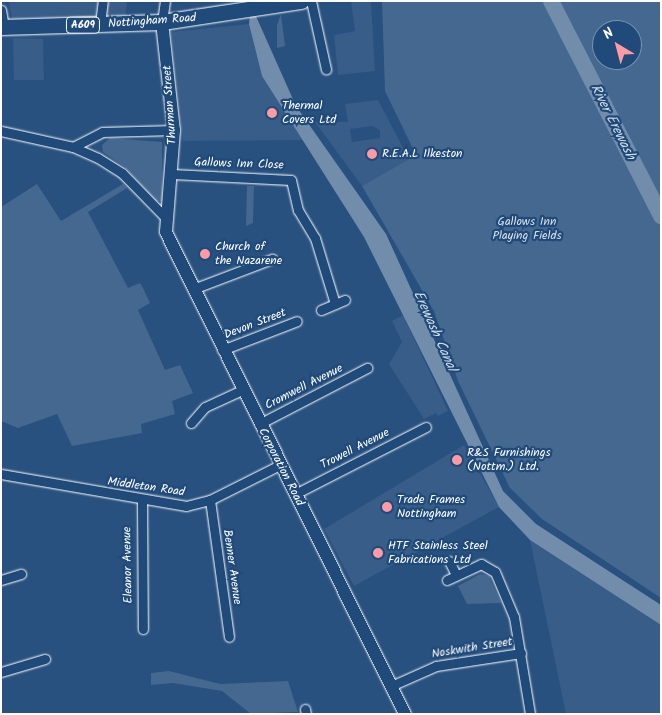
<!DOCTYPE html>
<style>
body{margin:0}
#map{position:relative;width:662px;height:715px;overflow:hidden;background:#28517f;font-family:Kalam,sans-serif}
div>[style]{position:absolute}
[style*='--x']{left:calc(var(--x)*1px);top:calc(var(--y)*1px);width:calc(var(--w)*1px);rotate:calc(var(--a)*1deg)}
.built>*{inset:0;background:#375d88}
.green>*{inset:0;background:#446890}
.water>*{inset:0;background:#718dab}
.river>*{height:16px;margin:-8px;padding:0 8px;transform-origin:8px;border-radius:8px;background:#718dab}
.roads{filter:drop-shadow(0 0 1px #fff) drop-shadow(0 0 1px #fff)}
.street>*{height:9px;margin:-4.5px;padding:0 4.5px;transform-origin:4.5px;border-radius:4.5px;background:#1f4a7a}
.secondary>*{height:12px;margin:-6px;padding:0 6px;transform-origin:6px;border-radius:6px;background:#1f4a7a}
.primary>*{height:15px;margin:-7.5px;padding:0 7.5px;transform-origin:7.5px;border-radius:7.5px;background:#1f4a7a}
.dots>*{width:14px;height:14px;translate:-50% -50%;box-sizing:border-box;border:2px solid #1f4a7a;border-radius:50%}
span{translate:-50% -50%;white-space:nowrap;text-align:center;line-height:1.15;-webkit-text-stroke:4.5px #1f4a7a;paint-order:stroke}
.shield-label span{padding:1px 4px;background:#1f4a7a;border:1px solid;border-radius:4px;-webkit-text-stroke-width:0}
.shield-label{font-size:11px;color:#fff;font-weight:700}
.street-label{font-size:12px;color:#fff}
.poi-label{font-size:12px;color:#fff}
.left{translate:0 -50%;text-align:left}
.park-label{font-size:12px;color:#dae1e9}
.water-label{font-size:14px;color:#d4dde6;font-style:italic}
.frame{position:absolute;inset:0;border:2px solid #fff;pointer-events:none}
.north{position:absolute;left:592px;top:20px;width:50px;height:50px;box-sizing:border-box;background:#1f4a7a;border:1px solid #7992af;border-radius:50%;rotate:323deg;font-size:14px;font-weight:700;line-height:20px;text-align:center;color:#fff}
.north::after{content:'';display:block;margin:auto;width:18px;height:22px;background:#ff9aa2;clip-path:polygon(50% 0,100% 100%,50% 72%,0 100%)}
</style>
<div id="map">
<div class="built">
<i style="clip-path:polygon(9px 1px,127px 1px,125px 19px,12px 19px)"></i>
<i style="clip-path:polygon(351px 1px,371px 1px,375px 71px,338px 75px,334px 35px,355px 31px)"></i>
<i style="clip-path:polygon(249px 24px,262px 76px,303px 140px,183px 141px,171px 32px)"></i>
<i style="clip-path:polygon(13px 38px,43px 39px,44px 80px,14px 80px)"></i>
<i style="clip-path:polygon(evenodd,378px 100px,409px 159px,362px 186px,315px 122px,348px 122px,345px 104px,378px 100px,372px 126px,380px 130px,380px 138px,352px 142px,350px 129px,372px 126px)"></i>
<i style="clip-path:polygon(403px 315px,448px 411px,438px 416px,436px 413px,424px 419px,389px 364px,402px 342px,392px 321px)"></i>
<i style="clip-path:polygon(464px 445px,499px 507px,354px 586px,324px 529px)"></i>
<i style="clip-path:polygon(530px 540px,661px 625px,661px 714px,566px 714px)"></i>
</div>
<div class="green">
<i style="clip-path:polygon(382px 1px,543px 1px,661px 224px,661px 598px,542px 519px,510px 488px,458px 381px,434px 311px,362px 186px,416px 155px,385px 91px)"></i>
<i style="clip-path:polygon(evenodd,556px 1px,661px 1px,661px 205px,611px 106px,556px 1px,602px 30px,632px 30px,632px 60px,602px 60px,602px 30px)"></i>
<i style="clip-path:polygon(281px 14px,285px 46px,277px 48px,277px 25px)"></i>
<i style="clip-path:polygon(110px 138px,162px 142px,162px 201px,156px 201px,125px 167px,103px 152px,102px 145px)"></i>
<i style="clip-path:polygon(37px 184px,61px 221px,123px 184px,127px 188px,88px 212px,128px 288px,140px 283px,142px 286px,150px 303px,138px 310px,165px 370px,180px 365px,193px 393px,172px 401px,175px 414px,141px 424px,142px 433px,72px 446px,57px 414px,18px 428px,1px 421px,1px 207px)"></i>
<i style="clip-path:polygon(247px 186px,254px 186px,253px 223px,246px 226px)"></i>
<i style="clip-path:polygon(480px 574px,489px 576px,501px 603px,467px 604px,458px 586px)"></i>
<i style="clip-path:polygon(169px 671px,220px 684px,288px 681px,298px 712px,251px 714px,222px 691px,173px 683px,151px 685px,151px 673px)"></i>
</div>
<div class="water">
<i style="clip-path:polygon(251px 5px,296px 106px,386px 234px,503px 491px,536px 524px,661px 605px,661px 625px,530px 540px,499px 507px,364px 237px,262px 76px,249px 24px)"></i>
</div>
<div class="river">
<i style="--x:551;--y:1;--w:242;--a:62.9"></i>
</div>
<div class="roads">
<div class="street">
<i style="--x:311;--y:1;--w:70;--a:77.6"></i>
<i style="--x:1;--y:10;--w:17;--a:80"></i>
<i style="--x:162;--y:22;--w:21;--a:-82"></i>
<i style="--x:100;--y:24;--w:23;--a:-83"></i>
<i style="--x:1;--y:131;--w:74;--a:12.5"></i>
<i style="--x:73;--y:147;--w:27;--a:24"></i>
<i style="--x:98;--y:158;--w:28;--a:32"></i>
<i style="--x:122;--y:173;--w:62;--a:45.7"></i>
<i style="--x:73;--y:147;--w:33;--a:-27"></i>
<i style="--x:102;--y:132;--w:72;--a:-1.6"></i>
<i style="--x:172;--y:174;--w:119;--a:2.9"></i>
<i style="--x:291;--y:180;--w:31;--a:77"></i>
<i style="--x:298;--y:210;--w:33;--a:59"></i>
<i style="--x:315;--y:238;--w:69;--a:73.1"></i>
<i style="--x:193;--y:289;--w:85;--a:-20.8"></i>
<i style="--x:321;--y:310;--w:26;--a:-23"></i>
<i style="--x:222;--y:350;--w:80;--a:-21.1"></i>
<i style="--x:191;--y:423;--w:21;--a:-49"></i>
<i style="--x:205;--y:407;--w:41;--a:-24.7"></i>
<i style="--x:259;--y:424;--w:122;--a:-27.4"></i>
<i style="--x:1;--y:474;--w:188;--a:9.8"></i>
<i style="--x:186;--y:506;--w:25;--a:-14"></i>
<i style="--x:210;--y:500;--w:78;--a:-26.6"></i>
<i style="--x:295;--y:494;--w:147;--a:-27.1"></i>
<i style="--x:210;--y:500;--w:138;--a:82.1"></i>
<i style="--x:142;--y:501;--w:128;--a:89.6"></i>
<i style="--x:449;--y:561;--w:16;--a:63"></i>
<i style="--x:1;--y:580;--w:21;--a:-17"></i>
<i style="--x:447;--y:580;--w:38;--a:-25"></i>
<i style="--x:481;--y:564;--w:16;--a:30"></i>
<i style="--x:495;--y:572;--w:49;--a:67.1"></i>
<i style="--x:514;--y:617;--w:98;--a:80.6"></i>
<i style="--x:1;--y:672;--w:46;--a:-16.5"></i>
<i style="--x:391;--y:686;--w:49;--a:-24"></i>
<i style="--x:436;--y:666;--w:86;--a:-8.7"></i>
<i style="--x:305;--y:709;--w:5;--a:79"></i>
</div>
<div class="secondary">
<i style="--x:162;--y:22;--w:109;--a:83.7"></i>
<i style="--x:174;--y:130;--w:102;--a:94.5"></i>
<i style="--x:166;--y:232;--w:538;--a:63.63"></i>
</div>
<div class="primary">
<i style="--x:1;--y:27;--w:161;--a:-1.8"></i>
<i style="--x:162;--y:22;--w:141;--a:-8.6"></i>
</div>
</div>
<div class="dots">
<i style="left:272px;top:113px;background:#ff9aa2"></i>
<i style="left:372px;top:154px;background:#ff9aa2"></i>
<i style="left:205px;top:254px;background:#ff9aa2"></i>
<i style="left:457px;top:460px;background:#ff9aa2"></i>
<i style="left:387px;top:507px;background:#ff9aa2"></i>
<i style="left:378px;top:553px;background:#ff9aa2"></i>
</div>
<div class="shield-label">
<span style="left:83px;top:25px">A609</span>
</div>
<div class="street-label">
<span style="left:152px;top:21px;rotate:-4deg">Nottingham Road</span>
<span style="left:170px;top:105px;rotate:-94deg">Thurman Street</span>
<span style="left:239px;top:164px;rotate:2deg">Gallows Inn Close</span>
<span style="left:255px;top:324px;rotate:-21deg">Devon Street</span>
<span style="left:304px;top:387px;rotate:-27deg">Cromwell Avenue</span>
<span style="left:355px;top:449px;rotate:-27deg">Trowell Avenue</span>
<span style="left:281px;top:467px;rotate:63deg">Corporation Road</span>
<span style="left:146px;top:487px;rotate:8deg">Middleton Road</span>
<span style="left:128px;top:565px;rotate:-91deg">Eleanor Avenue</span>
<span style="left:232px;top:567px;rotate:82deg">Benner Avenue</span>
<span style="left:472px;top:648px;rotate:-9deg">Noskwith Street</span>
</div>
<div class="poi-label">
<span class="left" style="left:282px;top:113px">Thermal<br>Covers Ltd</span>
<span class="left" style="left:382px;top:154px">R.E.A.L Ilkeston</span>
<span class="left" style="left:215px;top:254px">Church of<br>the Nazarene</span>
<span class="left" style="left:467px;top:460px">R&amp;S Furnishings<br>(Nottm.) Ltd.</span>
<span class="left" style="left:397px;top:507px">Trade Frames<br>Nottingham</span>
<span class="left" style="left:388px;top:553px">HTF Stainless Steel<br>Fabrications Ltd</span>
</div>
<div class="park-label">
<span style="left:527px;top:229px">Gallows Inn<br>Playing Fields</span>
</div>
<div class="water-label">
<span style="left:613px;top:122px;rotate:63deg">River Erewash</span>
<span style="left:435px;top:331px;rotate:66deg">Erewash Canal</span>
</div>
<div class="frame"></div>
<div class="north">N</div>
</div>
